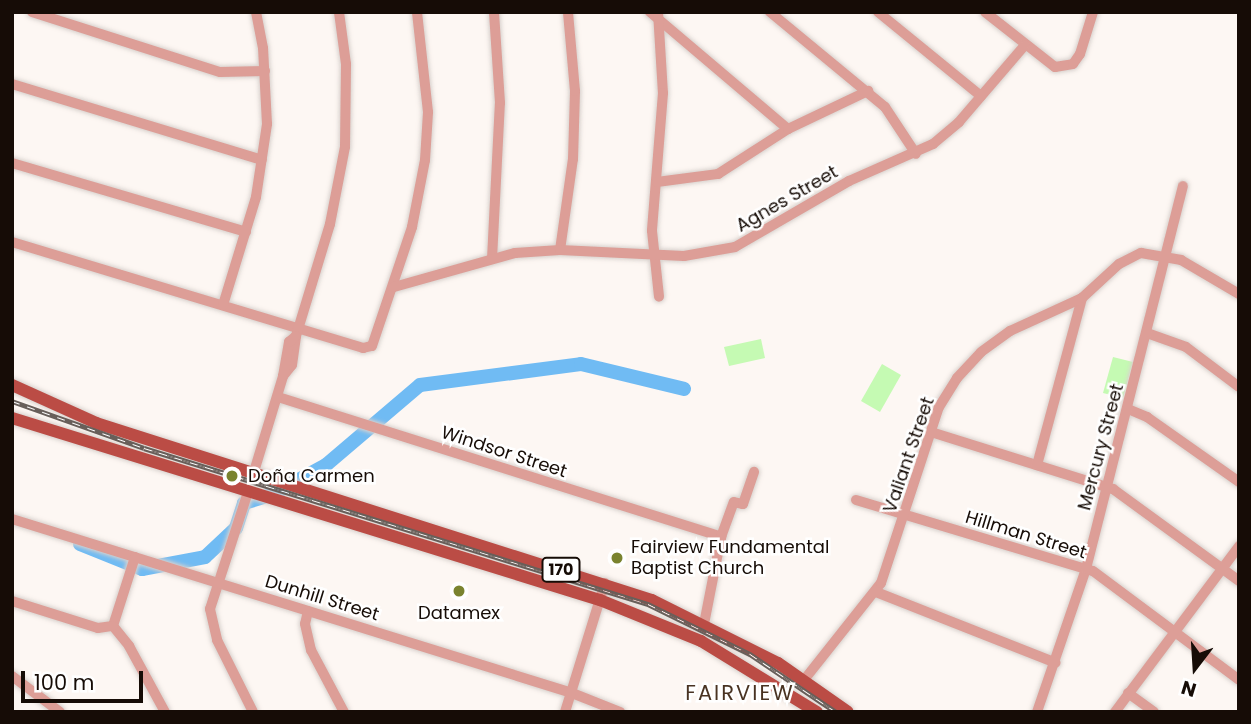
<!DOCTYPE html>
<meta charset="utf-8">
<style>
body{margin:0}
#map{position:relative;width:1251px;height:724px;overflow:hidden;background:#fdf7f3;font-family:Poppins,sans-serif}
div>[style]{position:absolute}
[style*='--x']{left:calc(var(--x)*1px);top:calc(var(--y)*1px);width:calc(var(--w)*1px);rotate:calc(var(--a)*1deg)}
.green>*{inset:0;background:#c5fab3}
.river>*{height:14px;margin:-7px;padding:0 7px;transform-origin:7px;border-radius:7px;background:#70bbf3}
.roads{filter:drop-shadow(0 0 2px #d8d1cd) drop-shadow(0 0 2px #d8d1cd)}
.minor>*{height:10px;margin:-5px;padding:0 5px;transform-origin:5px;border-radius:5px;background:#dd9e97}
.major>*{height:12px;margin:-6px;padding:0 6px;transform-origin:6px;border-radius:6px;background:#bb4c45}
.rail>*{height:5px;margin-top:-2.5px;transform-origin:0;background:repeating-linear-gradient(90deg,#fff 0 8px,#685f5a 0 16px);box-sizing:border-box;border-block:2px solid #685f5a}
.dots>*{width:19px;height:19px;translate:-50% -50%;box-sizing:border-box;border:4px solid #fff;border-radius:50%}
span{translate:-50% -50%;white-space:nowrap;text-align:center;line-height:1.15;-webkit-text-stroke:5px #fff;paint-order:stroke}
.shield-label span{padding:2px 5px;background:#fff;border:2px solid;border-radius:5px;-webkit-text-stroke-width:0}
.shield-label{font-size:16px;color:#160c06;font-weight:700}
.street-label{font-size:18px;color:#160c06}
.poi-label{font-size:18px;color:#160c06}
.left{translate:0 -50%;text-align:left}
.quarter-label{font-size:21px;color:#493322;letter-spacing:2px}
.frame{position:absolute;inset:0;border:14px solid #160c06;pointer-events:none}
.north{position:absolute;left:1160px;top:633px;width:70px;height:70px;-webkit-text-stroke:5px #fff;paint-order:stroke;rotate:197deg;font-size:19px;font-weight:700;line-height:28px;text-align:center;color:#160c06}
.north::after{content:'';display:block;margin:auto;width:24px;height:32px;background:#160c06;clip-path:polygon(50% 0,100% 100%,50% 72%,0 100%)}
.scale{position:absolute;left:21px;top:671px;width:122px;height:32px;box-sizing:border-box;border:4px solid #160c06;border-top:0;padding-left:9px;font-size:21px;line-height:24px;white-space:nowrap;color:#160c06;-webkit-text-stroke:5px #fff;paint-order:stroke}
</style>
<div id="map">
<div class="green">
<i style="clip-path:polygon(761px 339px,765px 358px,729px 366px,724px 347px)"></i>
<i style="clip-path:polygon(1113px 357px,1133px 362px,1123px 398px,1103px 393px)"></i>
<i style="clip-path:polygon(882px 364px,901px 375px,880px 412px,861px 401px)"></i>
</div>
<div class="river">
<i style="--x:80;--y:544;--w:67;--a:22"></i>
<i style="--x:142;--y:569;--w:64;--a:-10.8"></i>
<i style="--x:205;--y:557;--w:42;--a:-43.1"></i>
<i style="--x:236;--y:528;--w:26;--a:-72"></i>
<i style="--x:244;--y:503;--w:28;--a:-17"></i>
<i style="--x:271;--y:495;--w:63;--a:-28.6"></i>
<i style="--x:326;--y:465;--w:123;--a:-40.4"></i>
<i style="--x:420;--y:385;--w:162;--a:-7.4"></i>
<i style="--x:581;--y:364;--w:106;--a:13.6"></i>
</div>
<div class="roads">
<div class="minor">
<i style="--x:32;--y:12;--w:197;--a:17.7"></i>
<i style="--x:220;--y:72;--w:45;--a:-1.3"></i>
<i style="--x:650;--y:12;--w:181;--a:40.3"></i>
<i style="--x:658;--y:12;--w:81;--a:86.5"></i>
<i style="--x:663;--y:93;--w:138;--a:94.6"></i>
<i style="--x:652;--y:231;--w:66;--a:83.9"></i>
<i style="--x:770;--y:12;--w:149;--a:39.6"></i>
<i style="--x:885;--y:107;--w:56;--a:56.6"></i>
<i style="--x:878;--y:12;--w:133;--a:39.2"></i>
<i style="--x:985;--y:12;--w:89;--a:38.2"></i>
<i style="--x:1055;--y:67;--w:18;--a:-9"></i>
<i style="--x:1073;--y:64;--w:12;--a:-55"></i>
<i style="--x:1080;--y:54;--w:44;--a:-72.8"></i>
<i style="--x:12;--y:84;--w:261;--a:16.9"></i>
<i style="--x:12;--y:163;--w:244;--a:16.4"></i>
<i style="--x:657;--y:182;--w:62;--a:-7.5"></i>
<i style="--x:718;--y:174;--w:83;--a:-32.7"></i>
<i style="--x:788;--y:129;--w:89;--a:-25.4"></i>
<i style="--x:12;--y:242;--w:367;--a:16.8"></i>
<i style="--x:363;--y:348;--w:9;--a:-13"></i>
<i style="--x:372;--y:346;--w:126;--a:-71.4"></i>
<i style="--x:412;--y:227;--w:68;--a:-79"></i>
<i style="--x:425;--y:160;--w:48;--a:-86.4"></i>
<i style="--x:428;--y:112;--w:101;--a:-96.3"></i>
<i style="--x:560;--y:250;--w:92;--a:-81.9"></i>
<i style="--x:573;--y:159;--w:68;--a:-88.3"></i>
<i style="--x:575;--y:91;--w:79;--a:-95.1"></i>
<i style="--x:492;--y:259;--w:156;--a:-87.1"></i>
<i style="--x:500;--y:103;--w:91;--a:-93.8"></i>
<i style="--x:394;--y:287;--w:126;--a:-15.7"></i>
<i style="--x:515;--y:253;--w:45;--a:-3.8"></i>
<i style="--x:560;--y:250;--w:124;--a:2.8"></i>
<i style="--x:684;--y:256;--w:52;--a:-10"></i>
<i style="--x:735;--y:247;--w:132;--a:-30.1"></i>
<i style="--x:849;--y:181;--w:92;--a:-23.8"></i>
<i style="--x:933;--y:144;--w:34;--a:-40"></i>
<i style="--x:959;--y:122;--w:101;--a:-49.4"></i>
<i style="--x:223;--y:305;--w:113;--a:-73"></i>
<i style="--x:256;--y:197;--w:74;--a:-81.4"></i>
<i style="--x:267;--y:124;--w:76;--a:-93"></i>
<i style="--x:263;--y:48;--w:37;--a:-101"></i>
<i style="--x:1147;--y:333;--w:41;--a:19.7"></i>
<i style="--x:1186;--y:347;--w:66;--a:37"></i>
<i style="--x:283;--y:376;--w:14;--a:-51"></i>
<i style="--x:292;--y:365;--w:29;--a:-82"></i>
<i style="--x:296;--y:336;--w:117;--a:-73.1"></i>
<i style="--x:330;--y:224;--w:78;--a:-79"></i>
<i style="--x:345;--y:147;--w:83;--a:-89.3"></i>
<i style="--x:346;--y:64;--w:52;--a:-97.7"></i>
<i style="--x:278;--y:397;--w:465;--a:17.5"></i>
<i style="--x:1128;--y:409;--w:21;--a:23"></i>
<i style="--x:1147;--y:417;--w:113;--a:35.2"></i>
<i style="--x:931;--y:432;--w:191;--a:17.4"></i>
<i style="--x:1113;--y:489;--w:156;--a:36.1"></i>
<i style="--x:1037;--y:465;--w:173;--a:-74.9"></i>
<i style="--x:253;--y:475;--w:103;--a:-73.1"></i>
<i style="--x:283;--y:376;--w:35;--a:-80"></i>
<i style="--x:289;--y:342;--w:9;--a:-41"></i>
<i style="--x:248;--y:492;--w:123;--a:108"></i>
<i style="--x:210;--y:609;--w:32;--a:77"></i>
<i style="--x:217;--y:640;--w:80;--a:63.4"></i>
<i style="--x:856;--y:500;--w:247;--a:16.7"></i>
<i style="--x:1093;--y:571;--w:182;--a:36.7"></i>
<i style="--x:12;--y:519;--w:586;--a:17.26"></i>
<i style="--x:572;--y:693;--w:52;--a:21.6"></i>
<i style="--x:135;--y:557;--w:72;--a:107.7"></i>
<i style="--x:113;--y:626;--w:26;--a:51"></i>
<i style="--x:129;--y:646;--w:75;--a:61.4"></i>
<i style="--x:876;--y:592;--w:193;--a:21.5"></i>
<i style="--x:12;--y:601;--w:90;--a:17.4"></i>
<i style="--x:98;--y:628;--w:15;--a:-8"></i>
<i style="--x:308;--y:611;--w:13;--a:103"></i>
<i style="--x:305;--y:624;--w:27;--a:77"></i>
<i style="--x:311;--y:650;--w:70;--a:62"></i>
<i style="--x:704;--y:624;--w:89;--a:-78.9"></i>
<i style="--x:721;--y:537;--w:37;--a:-70"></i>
<i style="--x:734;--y:502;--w:9;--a:13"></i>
<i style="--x:743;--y:504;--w:34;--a:-71"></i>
<i style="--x:12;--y:676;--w:60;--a:36.9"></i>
<i style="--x:804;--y:680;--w:124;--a:-51.6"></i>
<i style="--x:881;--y:583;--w:185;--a:-71.8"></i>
<i style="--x:939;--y:407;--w:34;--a:-58"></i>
<i style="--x:957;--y:378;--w:35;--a:-47"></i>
<i style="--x:981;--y:352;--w:36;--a:-36"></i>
<i style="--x:1010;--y:331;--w:79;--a:-24.6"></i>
<i style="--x:1082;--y:298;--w:50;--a:-42.6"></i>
<i style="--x:1119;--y:264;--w:25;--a:-27"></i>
<i style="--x:1141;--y:253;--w:41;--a:9.9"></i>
<i style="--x:1181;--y:260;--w:67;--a:30.4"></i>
<i style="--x:1128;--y:693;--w:32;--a:36"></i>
<i style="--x:565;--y:712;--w:135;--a:-72.8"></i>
<i style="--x:1037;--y:712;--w:151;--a:-71.1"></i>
<i style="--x:1086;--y:569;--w:395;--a:-75.8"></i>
<i style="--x:1115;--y:712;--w:207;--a:-53.2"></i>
</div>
<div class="major">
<i style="--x:12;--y:385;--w:92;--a:24.3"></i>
<i style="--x:96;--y:423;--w:583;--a:17.66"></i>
<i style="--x:652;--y:600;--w:141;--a:26.6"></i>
<i style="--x:778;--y:663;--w:85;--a:35"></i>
<i style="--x:12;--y:418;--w:616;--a:17.2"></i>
<i style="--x:600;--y:600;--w:109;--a:22.1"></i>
<i style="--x:701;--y:641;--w:136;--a:31.5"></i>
</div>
</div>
<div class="rail">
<i style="--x:12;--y:401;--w:140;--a:19.6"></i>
<i style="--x:144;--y:448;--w:528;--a:17.2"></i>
<i style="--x:648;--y:604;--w:114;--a:26.1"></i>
<i style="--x:750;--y:654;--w:104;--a:34"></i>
</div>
<div class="dots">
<i style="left:232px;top:476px;background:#7a832f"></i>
<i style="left:617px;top:558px;background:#7a832f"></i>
<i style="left:459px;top:591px;background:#7a832f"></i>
</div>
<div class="shield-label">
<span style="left:561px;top:570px">170</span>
</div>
<div class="street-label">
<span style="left:787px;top:199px;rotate:-30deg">Agnes Street</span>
<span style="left:1101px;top:447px;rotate:-75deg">Mercury Street</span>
<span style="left:504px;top:452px;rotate:18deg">Windsor Street</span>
<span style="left:909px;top:455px;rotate:-71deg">Valiant Street</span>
<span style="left:1026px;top:535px;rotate:17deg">Hillman Street</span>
<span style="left:322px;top:598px;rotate:17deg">Dunhill Street</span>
</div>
<div class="poi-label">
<span class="left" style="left:248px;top:476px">Doña Carmen</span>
<span class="left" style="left:631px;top:558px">Fairview Fundamental<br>Baptist Church</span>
<span style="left:459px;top:613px">Datamex</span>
</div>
<div class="quarter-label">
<span style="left:740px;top:693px">FAIRVIEW</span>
</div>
<div class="frame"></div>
<div class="north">N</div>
<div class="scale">100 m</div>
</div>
